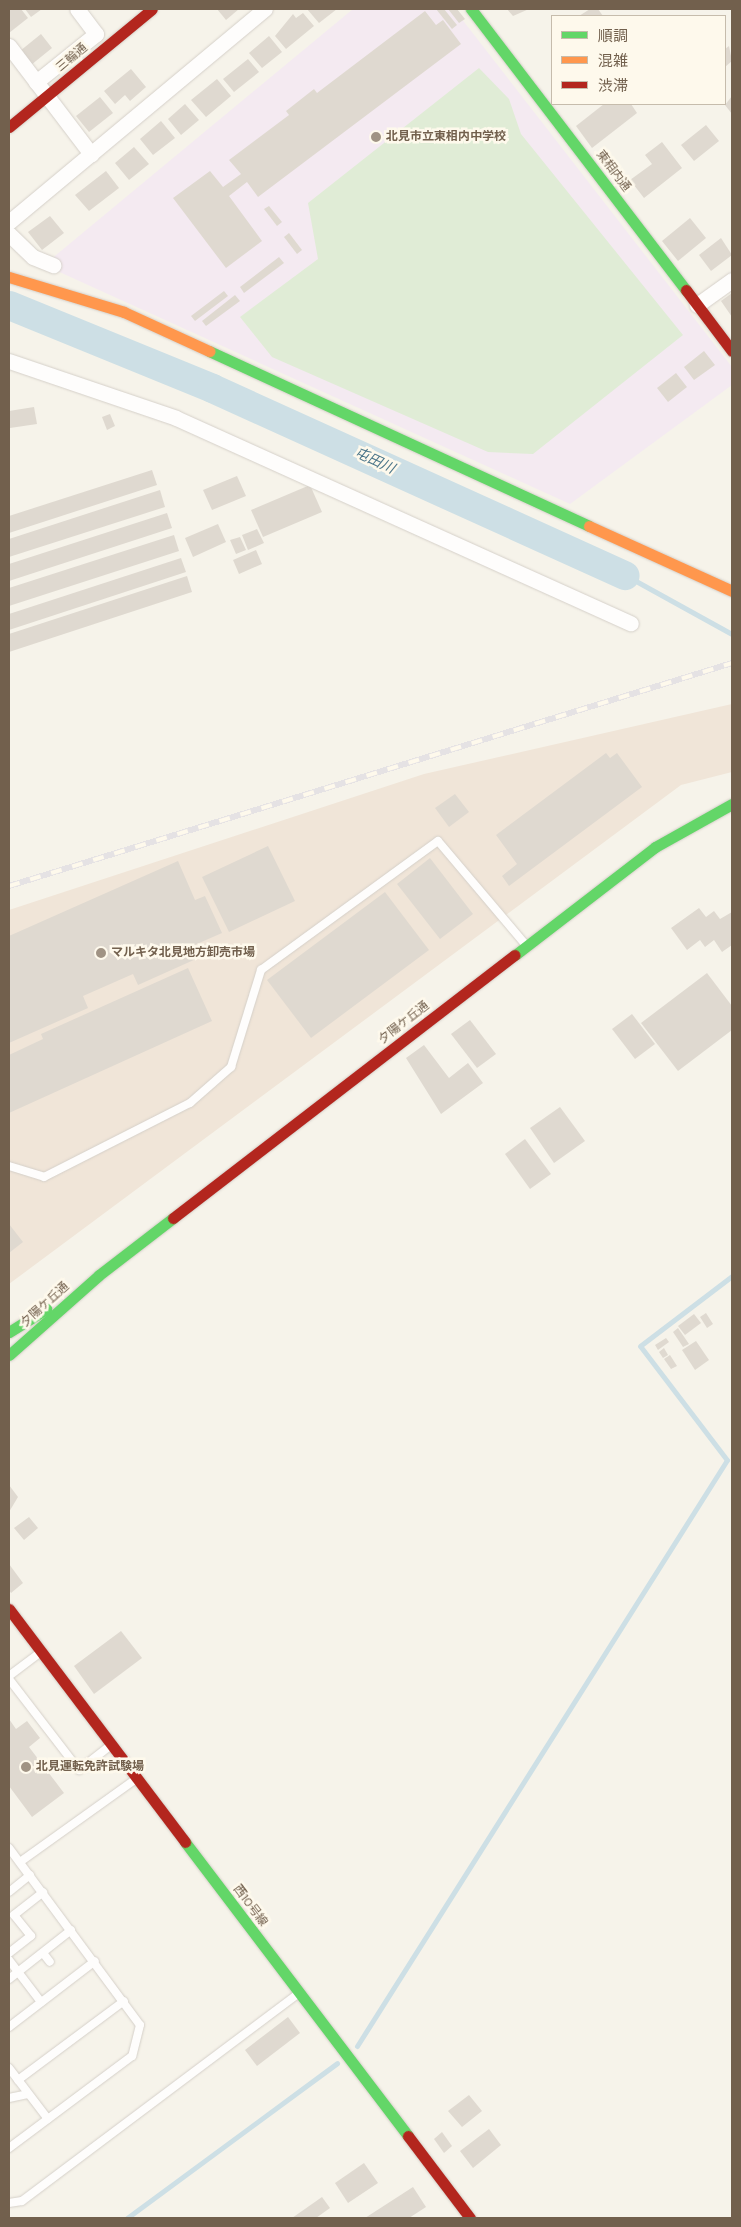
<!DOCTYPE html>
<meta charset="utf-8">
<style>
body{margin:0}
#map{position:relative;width:741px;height:2227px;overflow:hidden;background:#f6f3ea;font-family:"DM Sans","Noto Sans JP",sans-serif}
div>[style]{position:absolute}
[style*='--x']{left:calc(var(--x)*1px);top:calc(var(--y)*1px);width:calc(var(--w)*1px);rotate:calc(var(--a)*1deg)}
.commercial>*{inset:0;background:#f0e5d8}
.education>*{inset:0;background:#f4eaf1}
.green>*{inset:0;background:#e0ecd6}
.stream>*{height:5px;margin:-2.5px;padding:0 2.5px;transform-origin:2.5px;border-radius:2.5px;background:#cddfe5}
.river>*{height:29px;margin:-14.5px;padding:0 14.5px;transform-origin:14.5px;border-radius:14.5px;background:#cddfe5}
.building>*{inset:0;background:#dfd9d0}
.roads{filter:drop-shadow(0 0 1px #d5d0c9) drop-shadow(0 0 1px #d5d0c9)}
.lane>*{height:8px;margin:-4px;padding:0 4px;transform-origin:4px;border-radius:4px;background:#fefdfc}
.street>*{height:15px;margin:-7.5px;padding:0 7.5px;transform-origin:7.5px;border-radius:7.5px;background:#fefdfc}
.fast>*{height:11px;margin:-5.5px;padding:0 5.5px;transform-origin:5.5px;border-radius:5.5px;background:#63d668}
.slow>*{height:11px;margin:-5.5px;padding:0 5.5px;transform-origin:5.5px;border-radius:5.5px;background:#ff974d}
.jam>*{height:11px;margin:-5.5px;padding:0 5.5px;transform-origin:5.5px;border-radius:5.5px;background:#b3261e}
.rail>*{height:5.5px;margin-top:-2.75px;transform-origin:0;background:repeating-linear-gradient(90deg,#fef9ec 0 11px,#e5e2e4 0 22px);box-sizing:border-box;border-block:1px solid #e5e2e4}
.dots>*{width:14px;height:14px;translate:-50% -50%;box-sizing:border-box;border:2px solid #fef9ec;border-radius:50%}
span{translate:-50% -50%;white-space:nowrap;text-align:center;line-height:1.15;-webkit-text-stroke:5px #fef9ec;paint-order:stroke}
.street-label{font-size:12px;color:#72604d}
.poi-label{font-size:12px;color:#72604d;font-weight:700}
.left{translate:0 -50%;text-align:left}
.water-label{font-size:14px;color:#4c768a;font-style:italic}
.frame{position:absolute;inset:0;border:10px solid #72604d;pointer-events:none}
.legend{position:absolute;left:551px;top:15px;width:175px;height:90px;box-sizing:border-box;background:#fef9ec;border:1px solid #c6bcac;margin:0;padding:6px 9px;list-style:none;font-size:15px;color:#72604d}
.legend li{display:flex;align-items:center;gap:10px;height:25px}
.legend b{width:25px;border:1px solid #c6bcac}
</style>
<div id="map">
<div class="commercial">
<i style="clip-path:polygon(732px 704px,732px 772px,681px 785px,9px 1284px,9px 910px,424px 774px)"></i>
</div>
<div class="education">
<i style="clip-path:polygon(353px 9px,454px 9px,732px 367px,732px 385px,570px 504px,44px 265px)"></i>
</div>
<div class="green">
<i style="clip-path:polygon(479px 68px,509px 99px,521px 134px,683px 335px,533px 454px,488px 452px,272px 357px,240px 317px,318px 259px,308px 203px)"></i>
</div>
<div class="stream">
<i style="--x:625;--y:575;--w:122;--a:28.9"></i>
<i style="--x:357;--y:2046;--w:693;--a:-57.73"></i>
<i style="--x:727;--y:1460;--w:143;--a:-127.3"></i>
<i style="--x:640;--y:1346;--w:116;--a:-37.3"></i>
<i style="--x:127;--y:2218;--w:261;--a:-36.4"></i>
</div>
<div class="river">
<i style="--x:9;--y:305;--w:219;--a:22.2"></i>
<i style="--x:212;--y:388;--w:453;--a:24.4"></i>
</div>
<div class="building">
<i style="clip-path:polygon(9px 9px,21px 9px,28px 18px,9px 33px)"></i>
<i style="clip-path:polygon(25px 9px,42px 9px,31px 17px)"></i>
<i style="clip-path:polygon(217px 9px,239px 9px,226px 20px)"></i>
<i style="clip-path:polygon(307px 9px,337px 9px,319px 23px)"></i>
<i style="clip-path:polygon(436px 9px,444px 9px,457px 25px,452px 29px)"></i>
<i style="clip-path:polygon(448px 9px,457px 9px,465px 19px,459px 23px)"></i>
<i style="clip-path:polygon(507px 9px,529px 9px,513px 16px)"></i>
<i style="clip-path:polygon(590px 9px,598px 9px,603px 16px,579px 16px)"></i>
<i style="clip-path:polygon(425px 11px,436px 25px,443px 20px,461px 44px,258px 197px,247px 182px,229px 196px,262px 241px,226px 268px,173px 198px,210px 171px,223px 187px,241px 174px,229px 160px,289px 115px,286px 111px,314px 89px,317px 93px)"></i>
<i style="clip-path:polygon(303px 13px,314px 26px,286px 49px,275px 36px,293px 14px,296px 18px)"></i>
<i style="clip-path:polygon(41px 34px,52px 48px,31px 65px,20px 51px)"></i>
<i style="clip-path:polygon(269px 36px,282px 52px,262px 68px,249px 53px)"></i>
<i style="clip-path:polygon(729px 46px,732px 61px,725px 67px,725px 49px)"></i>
<i style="clip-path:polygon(248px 59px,259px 72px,234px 92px,223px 79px)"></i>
<i style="clip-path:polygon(131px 69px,146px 87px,130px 101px,125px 95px,115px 104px,104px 91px)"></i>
<i style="clip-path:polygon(217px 79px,231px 96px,206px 117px,191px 100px)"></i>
<i style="clip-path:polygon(732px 96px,732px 114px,725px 105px)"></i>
<i style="clip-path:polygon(100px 97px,113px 113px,89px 132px,76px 116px)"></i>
<i style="clip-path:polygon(185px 104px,199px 120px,181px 135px,168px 119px)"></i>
<i style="clip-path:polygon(604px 104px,631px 104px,637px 113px,592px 148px,576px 126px)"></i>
<i style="clip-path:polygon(161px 121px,175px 138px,153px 155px,140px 139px)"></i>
<i style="clip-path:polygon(706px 125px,719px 141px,694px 161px,681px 145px)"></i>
<i style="clip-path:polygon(662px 142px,682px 168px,644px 198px,630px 180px,652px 164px,645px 155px)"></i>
<i style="clip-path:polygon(134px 147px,149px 164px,129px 180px,115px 163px)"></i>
<i style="clip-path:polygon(106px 171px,119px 188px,89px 211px,75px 195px)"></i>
<i style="clip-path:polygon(269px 206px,282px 222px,277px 226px,264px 209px)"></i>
<i style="clip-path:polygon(50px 216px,64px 233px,42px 250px,28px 232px)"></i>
<i style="clip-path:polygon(690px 218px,706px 238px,678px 261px,662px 241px)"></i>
<i style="clip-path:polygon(289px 233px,302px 250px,297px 254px,284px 237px)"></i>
<i style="clip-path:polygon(721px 238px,732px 255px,711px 271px,699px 255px)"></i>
<i style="clip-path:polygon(279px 257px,284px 263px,244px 293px,240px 287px)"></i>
<i style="clip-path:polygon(224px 291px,228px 296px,195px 321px,191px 316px)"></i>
<i style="clip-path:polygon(732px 293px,732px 317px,721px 301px)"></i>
<i style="clip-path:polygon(235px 295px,240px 301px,206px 326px,202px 321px)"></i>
<i style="clip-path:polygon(704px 351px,715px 365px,694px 380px,684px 367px)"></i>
<i style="clip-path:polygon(676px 373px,687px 387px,668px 402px,657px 388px)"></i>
<i style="clip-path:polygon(34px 407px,37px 424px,10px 428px,9px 411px)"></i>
<i style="clip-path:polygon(110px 414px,115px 426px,107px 430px,102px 417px)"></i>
<i style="clip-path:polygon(152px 470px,157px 485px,9px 533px,9px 516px)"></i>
<i style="clip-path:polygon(237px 476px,246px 496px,212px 510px,203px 490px)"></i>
<i style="clip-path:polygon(310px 485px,322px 512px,263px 537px,251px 510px)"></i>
<i style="clip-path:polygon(160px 490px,165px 507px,9px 557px,9px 539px)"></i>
<i style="clip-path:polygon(167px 513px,172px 528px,9px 581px,9px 564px)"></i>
<i style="clip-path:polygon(218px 524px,226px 542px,193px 557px,185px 538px)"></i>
<i style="clip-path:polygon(257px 529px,264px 543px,248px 550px,242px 535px)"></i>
<i style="clip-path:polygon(174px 535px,179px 551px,9px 606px,9px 588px)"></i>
<i style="clip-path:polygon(240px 537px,246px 550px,236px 554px,230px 540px)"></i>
<i style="clip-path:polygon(256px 550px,262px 564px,239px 574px,233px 560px)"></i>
<i style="clip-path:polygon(181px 558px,186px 572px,9px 630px,9px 614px)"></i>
<i style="clip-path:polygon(187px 576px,192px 592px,9px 652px,9px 634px)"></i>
<i style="clip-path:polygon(606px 753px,610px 758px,617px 753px,642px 787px,509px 886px,502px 876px,517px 864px,496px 835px)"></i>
<i style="clip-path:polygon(455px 794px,469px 812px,449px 827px,435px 808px)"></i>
<i style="clip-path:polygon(268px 846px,295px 901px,229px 932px,202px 877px)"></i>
<i style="clip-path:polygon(430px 858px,473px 914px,440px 939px,397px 884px)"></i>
<i style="clip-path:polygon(178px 861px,195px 900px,205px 896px,222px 933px,190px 947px,196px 959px,138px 985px,133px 974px,83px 996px,88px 1008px,9px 1043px,9px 936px)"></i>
<i style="clip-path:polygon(385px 892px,429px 950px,311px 1038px,267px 980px)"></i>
<i style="clip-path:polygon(699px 908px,706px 917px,714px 911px,720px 919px,732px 912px,732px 945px,722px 952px,714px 940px,705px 947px,700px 940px,687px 950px,671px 928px)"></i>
<i style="clip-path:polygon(188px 968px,212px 1021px,9px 1113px,9px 1055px,43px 1039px,41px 1034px)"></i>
<i style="clip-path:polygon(707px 973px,732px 1006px,732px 1030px,678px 1071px,641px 1023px)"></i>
<i style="clip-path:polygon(632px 1014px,655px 1044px,635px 1059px,612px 1029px)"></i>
<i style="clip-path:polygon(470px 1020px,496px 1054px,477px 1068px,451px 1034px)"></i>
<i style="clip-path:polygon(424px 1045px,449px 1078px,468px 1063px,483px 1083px,441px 1114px,406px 1058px)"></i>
<i style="clip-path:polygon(560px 1107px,585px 1141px,554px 1163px,530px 1128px)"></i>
<i style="clip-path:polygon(525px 1139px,551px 1174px,530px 1189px,505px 1154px)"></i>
<i style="clip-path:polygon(9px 1224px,23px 1242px,9px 1253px)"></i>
<i style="clip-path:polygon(706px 1313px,713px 1324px,707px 1328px,700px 1317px)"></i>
<i style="clip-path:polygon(694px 1314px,701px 1323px,685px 1335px,678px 1326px)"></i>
<i style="clip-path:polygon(678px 1328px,689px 1344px,683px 1347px,673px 1332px)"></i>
<i style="clip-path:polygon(666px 1338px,669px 1342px,658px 1350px,655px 1345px)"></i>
<i style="clip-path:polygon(696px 1341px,709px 1360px,695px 1370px,682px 1350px)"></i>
<i style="clip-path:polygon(664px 1348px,668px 1355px,663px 1358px,659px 1352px)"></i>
<i style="clip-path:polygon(670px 1355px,677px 1366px,671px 1369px,664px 1359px)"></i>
<i style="clip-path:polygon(9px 1485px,18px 1497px,9px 1512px)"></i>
<i style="clip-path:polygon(29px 1517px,38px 1528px,24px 1540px,14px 1528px)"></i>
<i style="clip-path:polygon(9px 1564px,23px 1583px,11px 1593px,9px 1590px)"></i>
<i style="clip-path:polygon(121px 1631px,142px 1658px,94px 1694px,74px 1666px)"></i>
<i style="clip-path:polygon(9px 1719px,16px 1729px,27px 1721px,40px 1738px,29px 1747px,64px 1793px,32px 1817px,9px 1786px)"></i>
<i style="clip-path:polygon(288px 2017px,300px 2033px,257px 2066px,245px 2050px)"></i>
<i style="clip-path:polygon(469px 2095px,482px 2111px,462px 2127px,448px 2111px)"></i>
<i style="clip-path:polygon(489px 2129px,501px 2145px,473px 2168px,460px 2151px)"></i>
<i style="clip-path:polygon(442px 2132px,452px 2146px,444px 2153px,434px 2139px)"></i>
<i style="clip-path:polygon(364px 2163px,378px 2183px,348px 2203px,335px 2183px)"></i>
<i style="clip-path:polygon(413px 2187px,426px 2207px,409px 2218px,365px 2218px)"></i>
<i style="clip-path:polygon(322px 2197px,330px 2208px,316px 2218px,292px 2218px)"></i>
</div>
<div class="roads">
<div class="lane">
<i style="--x:9;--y:1166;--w:37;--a:17"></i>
<i style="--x:44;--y:1177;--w:164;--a:-26.9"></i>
<i style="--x:190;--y:1103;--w:55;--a:-41.3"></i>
<i style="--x:231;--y:1067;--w:102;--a:-72.8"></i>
<i style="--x:261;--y:970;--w:219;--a:-36.1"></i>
<i style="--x:438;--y:841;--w:135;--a:49.8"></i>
<i style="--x:9;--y:1676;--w:38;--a:-37"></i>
<i style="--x:9;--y:1679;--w:115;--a:52.4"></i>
<i style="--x:79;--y:1770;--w:41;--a:-38"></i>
<i style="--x:9;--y:1848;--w:220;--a:53.5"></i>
<i style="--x:140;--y:2025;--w:32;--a:104"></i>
<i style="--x:132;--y:2056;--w:154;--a:143.2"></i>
<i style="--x:20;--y:1862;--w:143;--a:-35.6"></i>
<i style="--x:9;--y:1892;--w:27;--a:-39"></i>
<i style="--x:9;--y:1953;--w:28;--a:-38"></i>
<i style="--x:31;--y:1936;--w:27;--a:-129"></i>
<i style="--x:14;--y:1915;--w:37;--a:-38"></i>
<i style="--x:43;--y:1953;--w:11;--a:52"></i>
<i style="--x:9;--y:1960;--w:53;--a:52.7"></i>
<i style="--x:9;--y:1979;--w:79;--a:-38.3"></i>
<i style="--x:9;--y:2027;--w:108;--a:-37.5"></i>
<i style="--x:9;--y:2068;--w:64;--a:52.6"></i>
<i style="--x:18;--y:2080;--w:132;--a:-36.7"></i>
<i style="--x:9;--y:2098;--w:19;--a:-12"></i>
<i style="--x:9;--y:2203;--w:13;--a:-9"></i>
<i style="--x:22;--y:2201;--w:345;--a:-36.9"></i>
</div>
<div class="street">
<i style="--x:9;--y:46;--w:136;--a:52.8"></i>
<i style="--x:36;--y:82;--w:77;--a:-38.7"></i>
<i style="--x:96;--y:34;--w:31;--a:-127"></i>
<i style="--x:9;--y:222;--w:333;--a:-39.8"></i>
<i style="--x:9;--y:234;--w:33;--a:44"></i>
<i style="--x:33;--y:257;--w:22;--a:22"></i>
<i style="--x:697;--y:305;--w:43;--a:-35.5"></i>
<i style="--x:9;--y:361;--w:176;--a:18.8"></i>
<i style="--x:176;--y:418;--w:499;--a:24.3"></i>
</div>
<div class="fast">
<i style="--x:471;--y:9;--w:354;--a:52.6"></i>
<i style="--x:209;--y:351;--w:418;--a:24.7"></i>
<i style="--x:515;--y:955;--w:177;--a:-37.6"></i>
<i style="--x:655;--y:847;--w:88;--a:-29.2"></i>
<i style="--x:9;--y:1332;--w:44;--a:-31.9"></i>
<i style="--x:9;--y:1355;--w:120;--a:-41.6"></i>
<i style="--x:99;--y:1275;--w:93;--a:-37.6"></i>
<i style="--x:185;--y:1842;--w:369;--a:52.8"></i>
</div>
<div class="slow">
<i style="--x:9;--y:277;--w:120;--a:16.9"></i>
<i style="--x:124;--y:312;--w:94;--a:24.6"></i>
<i style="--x:589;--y:526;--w:157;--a:24.4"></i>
</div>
<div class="jam">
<i style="--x:9;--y:127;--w:185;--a:-39.5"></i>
<i style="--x:686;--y:290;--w:76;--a:53"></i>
<i style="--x:173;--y:1218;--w:431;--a:-37.6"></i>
<i style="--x:9;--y:1609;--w:292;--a:52.9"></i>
<i style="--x:408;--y:2136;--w:103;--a:52.9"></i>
</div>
</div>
<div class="rail">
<i style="--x:9;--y:886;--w:757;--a:-17.14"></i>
</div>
<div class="dots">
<i style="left:376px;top:137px;background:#a09384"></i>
<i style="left:101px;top:953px;background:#a09384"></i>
<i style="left:26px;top:1767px;background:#a09384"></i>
</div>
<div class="street-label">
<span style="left:72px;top:58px;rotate:-40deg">三輪通</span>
<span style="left:613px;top:171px;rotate:53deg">東相内通</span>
<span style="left:404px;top:1023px;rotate:-38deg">夕陽ケ丘通</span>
<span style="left:45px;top:1305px;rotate:-42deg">夕陽ケ丘通</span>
<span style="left:250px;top:1906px;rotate:53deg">西10号線</span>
</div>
<div class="poi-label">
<span class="left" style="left:386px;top:137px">北見市立東相内中学校</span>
<span class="left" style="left:111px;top:953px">マルキタ北見地方卸売市場</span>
<span class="left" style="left:36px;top:1767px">北見運転免許試験場</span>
</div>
<div class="water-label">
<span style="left:375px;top:460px;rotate:25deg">屯田川</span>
</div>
<div class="frame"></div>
<ul class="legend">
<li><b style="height:6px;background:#63d668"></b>順調</li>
<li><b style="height:6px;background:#ff974d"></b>混雑</li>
<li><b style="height:6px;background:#b3261e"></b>渋滞</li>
</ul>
</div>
